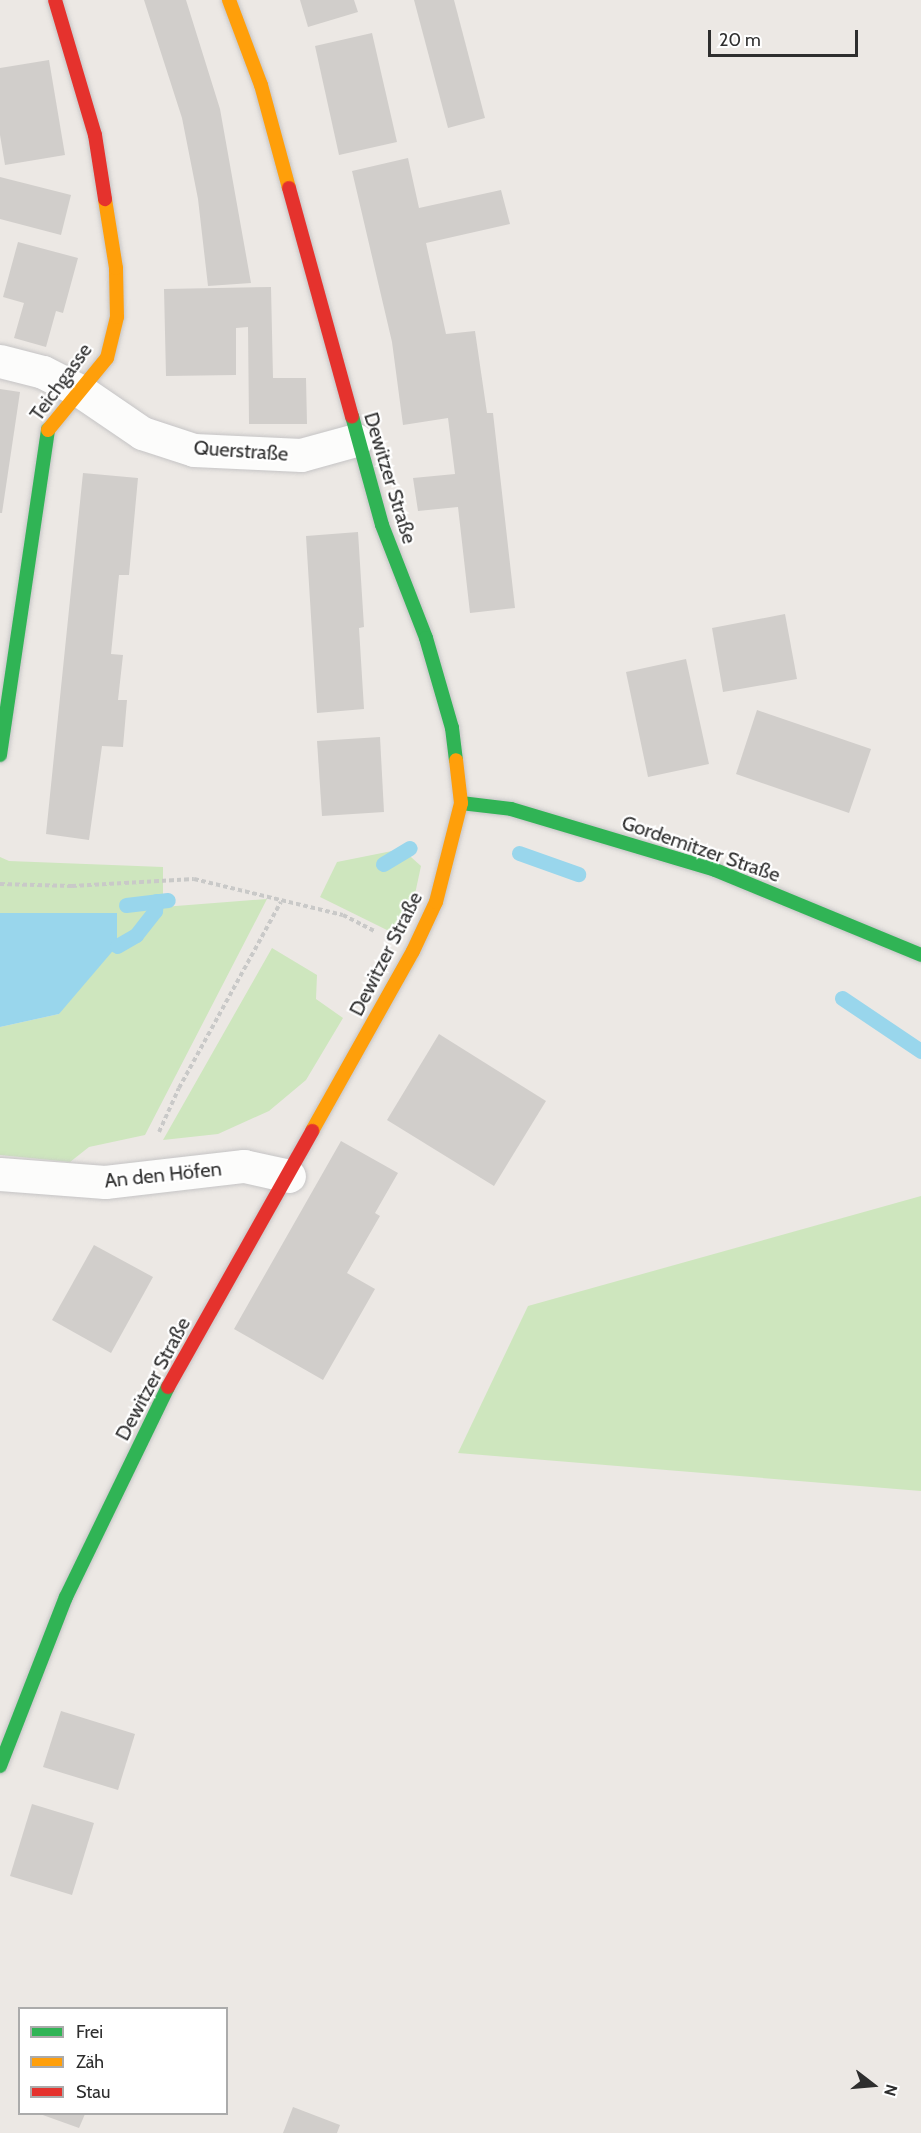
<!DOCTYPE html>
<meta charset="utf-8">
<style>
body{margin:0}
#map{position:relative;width:921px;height:2133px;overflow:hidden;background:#ece8e4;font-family:Cabin,sans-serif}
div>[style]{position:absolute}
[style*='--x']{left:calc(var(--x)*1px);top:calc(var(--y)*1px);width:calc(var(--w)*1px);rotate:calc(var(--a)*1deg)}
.green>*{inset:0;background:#cee6be}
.water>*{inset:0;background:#99d6ec}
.stream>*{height:15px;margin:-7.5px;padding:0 7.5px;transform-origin:7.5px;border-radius:7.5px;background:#99d6ec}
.building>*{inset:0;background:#d1cecb}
.path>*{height:4px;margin-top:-2px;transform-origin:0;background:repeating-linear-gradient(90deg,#c9c9c8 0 4.5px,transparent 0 7.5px)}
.roads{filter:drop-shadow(0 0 2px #c5c4c5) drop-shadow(0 0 2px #c5c4c5)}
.street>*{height:33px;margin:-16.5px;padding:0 16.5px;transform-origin:16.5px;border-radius:16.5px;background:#fcfcfb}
.fast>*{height:14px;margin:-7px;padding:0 7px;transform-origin:7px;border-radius:7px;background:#30b455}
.slow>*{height:14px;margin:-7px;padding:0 7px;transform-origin:7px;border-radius:7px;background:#ff9f0a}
.jam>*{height:14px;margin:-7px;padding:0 7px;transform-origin:7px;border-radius:7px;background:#e5322d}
span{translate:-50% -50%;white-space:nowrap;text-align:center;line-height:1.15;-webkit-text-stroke:4.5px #fff;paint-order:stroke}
.street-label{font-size:20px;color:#2e2e2e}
.legend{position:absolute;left:18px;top:2007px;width:210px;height:108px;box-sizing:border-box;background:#fff;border:2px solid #ababab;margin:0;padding:8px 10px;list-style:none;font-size:18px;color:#2e2e2e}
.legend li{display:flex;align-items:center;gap:12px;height:30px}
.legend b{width:30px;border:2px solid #ababab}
.north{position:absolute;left:843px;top:2055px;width:60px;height:60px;-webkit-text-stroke:4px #fff;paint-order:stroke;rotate:106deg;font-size:16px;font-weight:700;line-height:24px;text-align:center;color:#2e2e2e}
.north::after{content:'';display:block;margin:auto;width:21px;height:27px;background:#2e2e2e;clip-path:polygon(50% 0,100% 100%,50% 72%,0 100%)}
.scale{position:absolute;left:708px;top:30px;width:150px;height:27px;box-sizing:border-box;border:3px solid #2e2e2e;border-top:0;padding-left:8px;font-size:18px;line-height:21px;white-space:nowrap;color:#2e2e2e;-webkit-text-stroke:4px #fff;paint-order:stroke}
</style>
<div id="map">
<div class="green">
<i style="clip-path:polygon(402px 849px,421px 866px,415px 894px,393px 933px,320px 897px,337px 862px)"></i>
<i style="clip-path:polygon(0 857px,9px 861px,163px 867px,163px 907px,267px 899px,145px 1135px,89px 1147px,70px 1162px,0 1155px,0 1027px,59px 1014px,116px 913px,0 913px)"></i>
<i style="clip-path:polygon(272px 948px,317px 975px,316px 999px,343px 1018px,306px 1080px,269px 1111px,218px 1134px,163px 1140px)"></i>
<i style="clip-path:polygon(921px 1196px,921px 1491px,458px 1453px,528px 1306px)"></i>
</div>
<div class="water">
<i style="clip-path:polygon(0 913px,117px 913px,117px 946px,59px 1014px,0 1027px)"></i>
</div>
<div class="stream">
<i style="--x:519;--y:853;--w:63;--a:19.6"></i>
<i style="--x:383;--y:864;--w:31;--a:-31"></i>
<i style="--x:126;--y:905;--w:42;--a:-6.8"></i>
<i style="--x:117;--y:946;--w:22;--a:-30"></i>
<i style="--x:136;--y:935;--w:31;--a:-52"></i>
<i style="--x:155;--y:911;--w:10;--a:-84"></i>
<i style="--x:842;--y:998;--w:95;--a:33.9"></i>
</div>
<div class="building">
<i style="clip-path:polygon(144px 0,186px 0,220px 109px,251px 283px,208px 286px,198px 199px,182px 118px)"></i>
<i style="clip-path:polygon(300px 0,354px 0,358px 12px,308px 27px)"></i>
<i style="clip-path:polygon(414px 0,454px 0,485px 118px,448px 128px)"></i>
<i style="clip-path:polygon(372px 33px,397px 142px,339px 155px,315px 46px)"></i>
<i style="clip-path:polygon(49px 60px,65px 155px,5px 165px,0 135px,0 68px)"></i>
<i style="clip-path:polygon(408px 158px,419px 208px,501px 190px,510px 224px,426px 243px,446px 334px,475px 331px,487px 413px,493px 413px,515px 608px,470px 613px,458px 507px,418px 511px,413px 478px,455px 474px,448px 418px,403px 425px,392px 342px,352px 171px)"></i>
<i style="clip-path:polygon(0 177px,71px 195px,61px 235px,0 219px)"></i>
<i style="clip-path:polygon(18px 242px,78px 258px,63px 313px,56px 311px,46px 347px,14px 338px,24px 303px,3px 297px)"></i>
<i style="clip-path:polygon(271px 287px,273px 378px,306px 378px,307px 424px,249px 424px,248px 327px,236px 328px,236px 375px,166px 376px,164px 289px)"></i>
<i style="clip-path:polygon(0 389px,20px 392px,2px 513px,0 513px)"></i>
<i style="clip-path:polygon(83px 473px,138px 478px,129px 575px,119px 575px,111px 654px,123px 655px,118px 700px,127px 700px,123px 747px,102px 746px,89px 840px,46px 834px)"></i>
<i style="clip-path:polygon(358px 532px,364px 627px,359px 628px,364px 709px,317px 713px,306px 536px)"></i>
<i style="clip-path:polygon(785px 614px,797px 679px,723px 692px,712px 628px)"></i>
<i style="clip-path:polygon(686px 659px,709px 764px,648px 777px,626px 672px)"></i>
<i style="clip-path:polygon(757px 710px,871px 749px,849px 813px,736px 774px)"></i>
<i style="clip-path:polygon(380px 737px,384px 812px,322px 816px,317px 741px)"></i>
<i style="clip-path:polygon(439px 1034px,546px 1101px,494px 1186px,387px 1120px)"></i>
<i style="clip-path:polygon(341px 1141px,398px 1173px,375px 1213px,380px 1216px,347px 1273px,375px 1289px,323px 1380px,234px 1329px)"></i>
<i style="clip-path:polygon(94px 1245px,153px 1277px,111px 1353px,52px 1320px)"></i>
<i style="clip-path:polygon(61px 1711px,135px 1734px,118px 1790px,43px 1767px)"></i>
<i style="clip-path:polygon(32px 1804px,94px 1823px,72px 1895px,10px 1876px)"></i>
<i style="clip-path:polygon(293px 2107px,340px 2125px,337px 2133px,283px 2133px)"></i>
<i style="clip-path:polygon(40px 2114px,85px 2114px,79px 2128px)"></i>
</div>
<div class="path">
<i style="--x:0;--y:884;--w:72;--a:1.6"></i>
<i style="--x:72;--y:886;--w:122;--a:-3.3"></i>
<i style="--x:194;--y:879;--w:153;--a:13.6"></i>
<i style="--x:343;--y:915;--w:36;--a:27"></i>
<i style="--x:159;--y:1132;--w:48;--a:-65.6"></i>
<i style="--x:179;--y:1088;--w:212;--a:-61.3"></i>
</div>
<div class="roads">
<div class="street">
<i style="--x:0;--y:361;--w:44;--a:14.3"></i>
<i style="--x:43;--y:372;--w:44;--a:27.1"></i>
<i style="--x:82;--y:392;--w:73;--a:34.3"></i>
<i style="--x:142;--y:433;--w:55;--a:18.1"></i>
<i style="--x:194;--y:450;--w:107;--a:2.7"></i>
<i style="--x:301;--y:455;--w:57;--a:-15.3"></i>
<i style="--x:0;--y:1174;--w:105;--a:4.4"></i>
<i style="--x:105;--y:1182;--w:140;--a:-6.6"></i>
<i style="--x:244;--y:1166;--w:46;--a:12.5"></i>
</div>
<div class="fast">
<i style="--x:352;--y:416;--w:113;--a:74.6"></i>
<i style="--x:382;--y:525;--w:121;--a:68.7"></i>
<i style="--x:426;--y:638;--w:94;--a:73.9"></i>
<i style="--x:452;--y:728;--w:32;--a:83"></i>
<i style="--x:0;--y:755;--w:329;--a:-81.6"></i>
<i style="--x:461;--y:803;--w:50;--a:6.8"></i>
<i style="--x:511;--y:809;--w:213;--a:16.6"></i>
<i style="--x:715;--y:870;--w:223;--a:22.4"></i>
<i style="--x:0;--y:1766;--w:181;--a:-68.7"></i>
<i style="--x:66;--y:1597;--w:233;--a:-64.1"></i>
</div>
<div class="slow">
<i style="--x:229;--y:0;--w:91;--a:69.4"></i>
<i style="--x:261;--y:85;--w:107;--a:74.8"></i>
<i style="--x:48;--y:430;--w:93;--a:-50.7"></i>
<i style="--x:107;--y:358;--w:42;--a:-76.3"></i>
<i style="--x:117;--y:317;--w:49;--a:-91.2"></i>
<i style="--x:116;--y:268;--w:70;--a:-99.1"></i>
<i style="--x:312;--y:1131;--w:206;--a:-60.7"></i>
<i style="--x:413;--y:951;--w:54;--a:-64.9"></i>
<i style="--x:436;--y:902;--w:102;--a:-75.8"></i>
<i style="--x:461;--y:803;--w:43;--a:-96.6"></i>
</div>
<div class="jam">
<i style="--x:55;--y:0;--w:141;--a:73.5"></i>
<i style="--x:95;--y:135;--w:65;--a:81.1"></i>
<i style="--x:289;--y:188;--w:237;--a:74.6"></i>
<i style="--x:168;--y:1387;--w:294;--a:-60.6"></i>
</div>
</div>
<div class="street-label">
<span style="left:61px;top:382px;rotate:-54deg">Teichgasse</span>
<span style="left:241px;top:451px;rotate:4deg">Querstraße</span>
<span style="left:390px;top:478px;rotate:73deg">Dewitzer Straße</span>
<span style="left:701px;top:849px;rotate:19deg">Gordemitzer Straße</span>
<span style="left:386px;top:954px;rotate:-63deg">Dewitzer Straße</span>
<span style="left:163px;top:1175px;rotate:-6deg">An den Höfen</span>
<span style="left:153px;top:1379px;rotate:-62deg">Dewitzer Straße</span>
</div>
<ul class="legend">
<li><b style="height:8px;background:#30b455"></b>Frei</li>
<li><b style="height:8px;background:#ff9f0a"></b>Zäh</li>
<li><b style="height:8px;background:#e5322d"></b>Stau</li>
</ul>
<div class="north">N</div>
<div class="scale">20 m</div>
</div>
